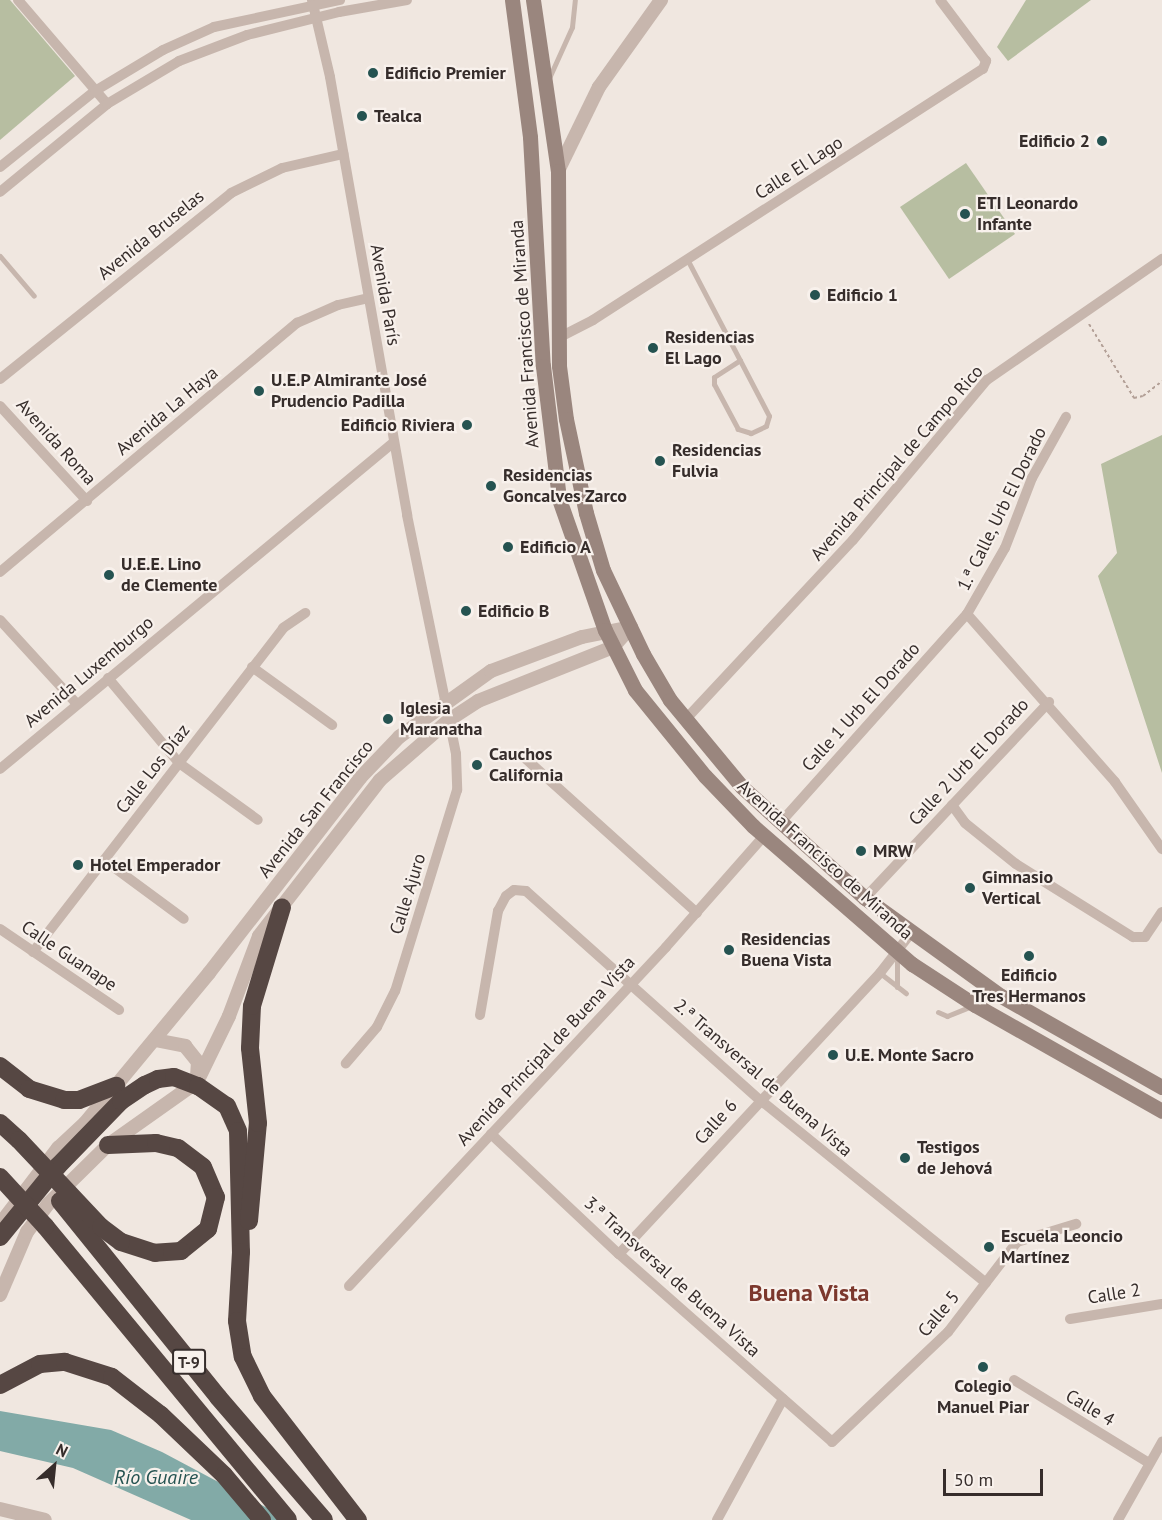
<!DOCTYPE html>
<meta charset="utf-8">
<style>
body{margin:0}
#map{position:relative;width:1162px;height:1520px;overflow:hidden;background:#f0e7e0;font-family:"PT Sans",sans-serif}
div>[style]{position:absolute}
[style*='--x']{left:calc(var(--x)*1px);top:calc(var(--y)*1px);width:calc(var(--w)*1px);rotate:calc(var(--a)*1deg)}
.green>*{inset:0;background:#b7bea1}
.water>*{inset:0;background:#82aaa7}
.path>*{height:2px;margin-top:-1px;transform-origin:0;background:repeating-linear-gradient(90deg,#b3a097 0 3px,transparent 0 6px)}
.service>*{height:5px;margin:-2.5px;padding:0 2.5px;transform-origin:2.5px;border-radius:2.5px;background:#c7b6ad}
.minor>*{height:10px;margin:-5px;padding:0 5px;transform-origin:5px;border-radius:5px;background:#c7b6ad}
.tertiary>*{height:14px;margin:-7px;padding:0 7px;transform-origin:7px;border-radius:7px;background:#c7b6ad}
.secondary>*{height:15px;margin:-7.5px;padding:0 7.5px;transform-origin:7.5px;border-radius:7.5px;background:#9a867e}
.motorway>*{height:18px;margin:-9px;padding:0 9px;transform-origin:9px;border-radius:9px;background:#564743}
.motorway-bridge>*{height:18px;margin:-9px;padding:0 9px;transform-origin:9px;border-radius:9px;background:#564743}
.dots>*{width:16px;height:16px;translate:-50% -50%;box-sizing:border-box;border:3px solid #f8f1ec;border-radius:50%}
span{translate:-50% -50%;white-space:nowrap;text-align:center;line-height:1.15;-webkit-text-stroke:4.5px #f8f1ec;paint-order:stroke}
.shield-label span{padding:2px 4px;background:#f8f1ec;border:2px solid;border-radius:4px;-webkit-text-stroke-width:0}
.shield-label{font-size:16px;color:#362d2b;font-weight:700}
.poi-label{font-size:18px;color:#362d2b;font-weight:700}
.left{translate:0 -50%;text-align:left}
.right{translate:-100% -50%;text-align:right}
.street-label{font-size:18px;color:#362d2b}
.water-label{font-size:20px;color:#255351;font-style:italic}
.district-label{font-size:24px;color:#7c382d;font-weight:700}
.north{position:absolute;left:24px;top:1436px;width:60px;height:60px;-webkit-text-stroke:4px #f8f1ec;paint-order:stroke;rotate:27deg;font-size:16px;font-weight:700;line-height:24px;text-align:center;color:#362d2b}
.north::after{content:'';display:block;margin:auto;width:21px;height:27px;background:#362d2b;clip-path:polygon(50% 0,100% 100%,50% 72%,0 100%)}
.scale{position:absolute;left:943px;top:1469px;width:100px;height:27px;box-sizing:border-box;border:3px solid #362d2b;border-top:0;padding-left:8px;font-size:18px;line-height:21px;white-space:nowrap;color:#362d2b;-webkit-text-stroke:4px #f8f1ec;paint-order:stroke}
</style>
<div id="map">
<div class="green">
<i style="clip-path:polygon(0 0,10px 0,75px 76px,0 140px)"></i>
<i style="clip-path:polygon(1026px 0,1091px 0,1008px 61px,997px 47px)"></i>
<i style="clip-path:polygon(966px 163px,1015px 234px,949px 279px,900px 207px)"></i>
<i style="clip-path:polygon(1162px 435px,1162px 773px,1098px 576px,1117px 553px,1101px 464px)"></i>
</div>
<div class="water">
<i style="clip-path:polygon(0 1411px,111px 1430px,162px 1452px,290px 1520px,191px 1520px,73px 1468px,0 1451px)"></i>
</div>
<div class="path">
<i style="--x:1089;--y:324;--w:87;--a:58.7"></i>
<i style="--x:1134;--y:398;--w:9;--a:-13"></i>
<i style="--x:1143;--y:396;--w:24;--a:-38"></i>
</div>
<div class="service">
<i style="--x:549;--y:78;--w:56;--a:-65.7"></i>
<i style="--x:572;--y:27;--w:27;--a:-84"></i>
<i style="--x:0;--y:256;--w:52;--a:49.6"></i>
<i style="--x:687;--y:259;--w:177;--a:62.4"></i>
<i style="--x:769;--y:416;--w:10;--a:107"></i>
<i style="--x:766;--y:426;--w:17;--a:155"></i>
<i style="--x:751;--y:433;--w:14;--a:-163"></i>
<i style="--x:738;--y:429;--w:51;--a:-118.1"></i>
<i style="--x:714;--y:384;--w:7;--a:-90"></i>
<i style="--x:714;--y:377;--w:31;--a:-33"></i>
<i style="--x:880;--y:973;--w:33;--a:38"></i>
<i style="--x:897;--y:987;--w:31;--a:-90"></i>
<i style="--x:938;--y:1012;--w:10;--a:24"></i>
<i style="--x:947;--y:1016;--w:27;--a:-22"></i>
</div>
<div class="minor">
<i style="--x:18;--y:0;--w:137;--a:49.4"></i>
<i style="--x:312;--y:0;--w:79;--a:76.8"></i>
<i style="--x:330;--y:77;--w:445;--a:80"></i>
<i style="--x:407;--y:515;--w:244;--a:78.4"></i>
<i style="--x:456;--y:754;--w:36;--a:88"></i>
<i style="--x:457;--y:790;--w:210;--a:107.1"></i>
<i style="--x:395;--y:991;--w:40;--a:116.6"></i>
<i style="--x:377;--y:1027;--w:48;--a:130.7"></i>
<i style="--x:0;--y:167;--w:122;--a:-38.7"></i>
<i style="--x:95;--y:91;--w:79;--a:-31.1"></i>
<i style="--x:163;--y:50;--w:56;--a:-24.3"></i>
<i style="--x:214;--y:27;--w:129;--a:-12.1"></i>
<i style="--x:0;--y:192;--w:139;--a:-39.4"></i>
<i style="--x:107;--y:104;--w:84;--a:-30.8"></i>
<i style="--x:179;--y:61;--w:73;--a:-20.9"></i>
<i style="--x:247;--y:35;--w:95;--a:-14"></i>
<i style="--x:339;--y:12;--w:69;--a:-10"></i>
<i style="--x:558;--y:338;--w:39;--a:-27"></i>
<i style="--x:593;--y:320;--w:464;--a:-32.8"></i>
<i style="--x:983;--y:69;--w:9;--a:-69"></i>
<i style="--x:986;--y:61;--w:76;--a:-127"></i>
<i style="--x:0;--y:379;--w:297;--a:-38.8"></i>
<i style="--x:231;--y:193;--w:57;--a:-26.1"></i>
<i style="--x:282;--y:168;--w:63;--a:-12.9"></i>
<i style="--x:0;--y:406;--w:129;--a:47.5"></i>
<i style="--x:0;--y:572;--w:388;--a:-40"></i>
<i style="--x:297;--y:323;--w:45;--a:-23.7"></i>
<i style="--x:338;--y:305;--w:31;--a:-13"></i>
<i style="--x:967;--y:614;--w:224;--a:48.6"></i>
<i style="--x:1115;--y:782;--w:82;--a:55"></i>
<i style="--x:0;--y:620;--w:113;--a:47.5"></i>
<i style="--x:252;--y:667;--w:99;--a:35.9"></i>
<i style="--x:108;--y:678;--w:111;--a:50.1"></i>
<i style="--x:179;--y:763;--w:97;--a:35.8"></i>
<i style="--x:685;--y:720;--w:246;--a:-47"></i>
<i style="--x:853;--y:540;--w:209;--a:-50.1"></i>
<i style="--x:987;--y:380;--w:213;--a:-34.7"></i>
<i style="--x:526;--y:759;--w:230;--a:42"></i>
<i style="--x:0;--y:769;--w:512;--a:-39.69"></i>
<i style="--x:952;--y:805;--w:22;--a:54"></i>
<i style="--x:965;--y:823;--w:65;--a:38.8"></i>
<i style="--x:1016;--y:864;--w:138;--a:32"></i>
<i style="--x:1133;--y:937;--w:12;--a:0"></i>
<i style="--x:1145;--y:937;--w:30;--a:-56"></i>
<i style="--x:780;--y:823;--w:280;--a:-48.2"></i>
<i style="--x:967;--y:614;--w:76;--a:-60.1"></i>
<i style="--x:1005;--y:548;--w:75;--a:-68.9"></i>
<i style="--x:1032;--y:478;--w:70;--a:-60.9"></i>
<i style="--x:104;--y:860;--w:99;--a:36.4"></i>
<i style="--x:865;--y:898;--w:269;--a:-46.8"></i>
<i style="--x:0;--y:929;--w:144;--a:34.2"></i>
<i style="--x:33;--y:952;--w:409;--a:-52.3"></i>
<i style="--x:283;--y:628;--w:27;--a:-34"></i>
<i style="--x:480;--y:1015;--w:106;--a:-80.2"></i>
<i style="--x:498;--y:911;--w:17;--a:-62"></i>
<i style="--x:506;--y:896;--w:10;--a:-37"></i>
<i style="--x:514;--y:890;--w:12;--a:5"></i>
<i style="--x:526;--y:891;--w:312;--a:41.8"></i>
<i style="--x:759;--y:1099;--w:292;--a:39"></i>
<i style="--x:491;--y:1134;--w:175;--a:43.2"></i>
<i style="--x:619;--y:1254;--w:284;--a:41.4"></i>
<i style="--x:832;--y:1442;--w:160;--a:-43.5"></i>
<i style="--x:948;--y:1332;--w:113;--a:-52.5"></i>
<i style="--x:1017;--y:1242;--w:62;--a:-17"></i>
<i style="--x:619;--y:1254;--w:384;--a:-47.1"></i>
<i style="--x:880;--y:973;--w:51;--a:-52.2"></i>
<i style="--x:349;--y:1286;--w:464;--a:-46.9"></i>
<i style="--x:666;--y:947;--w:148;--a:-48.6"></i>
<i style="--x:1070;--y:1319;--w:93;--a:-9.3"></i>
<i style="--x:1014;--y:1380;--w:158;--a:31.6"></i>
<i style="--x:717;--y:1520;--w:138;--a:-61.4"></i>
<i style="--x:1118;--y:1520;--w:90;--a:-60.6"></i>
</div>
<div class="tertiary">
<i style="--x:558;--y:171;--w:93;--a:-64"></i>
<i style="--x:599;--y:87;--w:107;--a:-54.5"></i>
<i style="--x:155;--y:1040;--w:31;--a:11"></i>
<i style="--x:185;--y:1046;--w:21;--a:51"></i>
<i style="--x:198;--y:1062;--w:15;--a:94"></i>
<i style="--x:0;--y:1224;--w:96;--a:-52.7"></i>
<i style="--x:58;--y:1148;--w:37;--a:-43"></i>
<i style="--x:85;--y:1123;--w:195;--a:-50.4"></i>
<i style="--x:209;--y:973;--w:247;--a:-52.2"></i>
<i style="--x:360;--y:778;--w:57;--a:-46.4"></i>
<i style="--x:399;--y:737;--w:113;--a:-35.7"></i>
<i style="--x:491;--y:671;--w:97;--a:-20.5"></i>
<i style="--x:582;--y:637;--w:50;--a:-11.5"></i>
<i style="--x:0;--y:1295;--w:69;--a:-66.8"></i>
<i style="--x:27;--y:1232;--w:36;--a:-53"></i>
<i style="--x:49;--y:1203;--w:83;--a:-44.5"></i>
<i style="--x:108;--y:1145;--w:109;--a:-35.3"></i>
<i style="--x:197;--y:1082;--w:73;--a:-64.1"></i>
<i style="--x:229;--y:1016;--w:85;--a:-69.4"></i>
<i style="--x:259;--y:936;--w:197;--a:-52.2"></i>
<i style="--x:380;--y:780;--w:91;--a:-41"></i>
<i style="--x:449;--y:720;--w:35;--a:-33"></i>
<i style="--x:478;--y:701;--w:145;--a:-21.8"></i>
<i style="--x:613;--y:647;--w:27;--a:-48"></i>
<i style="--x:0;--y:1509;--w:46;--a:13.7"></i>
</div>
<div class="secondary">
<i style="--x:512;--y:0;--w:138;--a:82.5"></i>
<i style="--x:530;--y:137;--w:229;--a:86.8"></i>
<i style="--x:543;--y:366;--w:134;--a:83.1"></i>
<i style="--x:559;--y:499;--w:139;--a:70.7"></i>
<i style="--x:605;--y:630;--w:67;--a:63.4"></i>
<i style="--x:635;--y:690;--w:111;--a:50.9"></i>
<i style="--x:705;--y:776;--w:69;--a:46.2"></i>
<i style="--x:753;--y:826;--w:211;--a:41"></i>
<i style="--x:912;--y:964;--w:75;--a:33.1"></i>
<i style="--x:975;--y:1005;--w:215;--a:29.5"></i>
<i style="--x:533;--y:0;--w:173;--a:81.7"></i>
<i style="--x:558;--y:171;--w:195;--a:89.7"></i>
<i style="--x:559;--y:366;--w:53;--a:82.5"></i>
<i style="--x:566;--y:419;--w:96;--a:78"></i>
<i style="--x:586;--y:513;--w:59;--a:73.4"></i>
<i style="--x:603;--y:570;--w:93;--a:64.5"></i>
<i style="--x:643;--y:654;--w:53;--a:59.6"></i>
<i style="--x:670;--y:700;--w:113;--a:50.4"></i>
<i style="--x:742;--y:787;--w:166;--a:42.1"></i>
<i style="--x:865;--y:898;--w:168;--a:35.8"></i>
<i style="--x:1001;--y:996;--w:185;--a:29.5"></i>
</div>
<div class="motorway">
<i style="--x:0;--y:1066;--w:37;--a:38"></i>
<i style="--x:29;--y:1089;--w:37;--a:17"></i>
<i style="--x:64;--y:1100;--w:15;--a:0"></i>
<i style="--x:79;--y:1100;--w:40;--a:-21"></i>
<i style="--x:227;--y:1106;--w:27;--a:66"></i>
<i style="--x:238;--y:1131;--w:121;--a:88.6"></i>
<i style="--x:241;--y:1252;--w:69;--a:93.3"></i>
<i style="--x:237;--y:1321;--w:36;--a:81"></i>
<i style="--x:243;--y:1357;--w:43;--a:64"></i>
<i style="--x:262;--y:1396;--w:157;--a:52.3"></i>
<i style="--x:0;--y:1123;--w:25;--a:42"></i>
<i style="--x:108;--y:1145;--w:48;--a:-2.4"></i>
<i style="--x:156;--y:1143;--w:23;--a:13"></i>
<i style="--x:178;--y:1148;--w:31;--a:37"></i>
<i style="--x:203;--y:1167;--w:33;--a:67"></i>
<i style="--x:216;--y:1197;--w:33;--a:104"></i>
<i style="--x:208;--y:1229;--w:35;--a:141"></i>
<i style="--x:181;--y:1251;--w:26;--a:176"></i>
<i style="--x:155;--y:1253;--w:36;--a:-162"></i>
<i style="--x:60;--y:1201;--w:252;--a:51.1"></i>
<i style="--x:218;--y:1397;--w:162;--a:49.2"></i>
<i style="--x:249;--y:1221;--w:98;--a:-84.8"></i>
<i style="--x:258;--y:1123;--w:75;--a:-96.1"></i>
<i style="--x:250;--y:1048;--w:42;--a:-87.3"></i>
<i style="--x:252;--y:1006;--w:103;--a:-73.1"></i>
<i style="--x:45;--y:1226;--w:381;--a:50.4"></i>
<i style="--x:0;--y:1237;--w:92;--a:-50.8"></i>
<i style="--x:58;--y:1166;--w:91;--a:-45.9"></i>
<i style="--x:121;--y:1101;--w:29;--a:-34"></i>
<i style="--x:0;--y:1385;--w:45;--a:-27.7"></i>
<i style="--x:40;--y:1364;--w:25;--a:-5"></i>
<i style="--x:65;--y:1362;--w:49;--a:17.7"></i>
<i style="--x:112;--y:1377;--w:62;--a:37.8"></i>
<i style="--x:161;--y:1415;--w:87;--a:43.6"></i>
<i style="--x:224;--y:1475;--w:59;--a:49.8"></i>
</div>
<div class="motorway-bridge">
<i style="--x:145;--y:1085;--w:14;--a:-25"></i>
<i style="--x:158;--y:1079;--w:16;--a:-7"></i>
<i style="--x:174;--y:1077;--w:26;--a:21"></i>
<i style="--x:198;--y:1086;--w:35;--a:35"></i>
<i style="--x:19;--y:1140;--w:120;--a:46.7"></i>
<i style="--x:101;--y:1227;--w:25;--a:37"></i>
<i style="--x:0;--y:1177;--w:67;--a:47.4"></i>
</div>
<div class="dots">
<i style="left:373px;top:73px;background:#255351"></i>
<i style="left:362px;top:116px;background:#255351"></i>
<i style="left:1102px;top:141px;background:#255351"></i>
<i style="left:965px;top:214px;background:#255351"></i>
<i style="left:815px;top:295px;background:#255351"></i>
<i style="left:653px;top:348px;background:#255351"></i>
<i style="left:259px;top:391px;background:#255351"></i>
<i style="left:467px;top:425px;background:#255351"></i>
<i style="left:660px;top:461px;background:#255351"></i>
<i style="left:491px;top:486px;background:#255351"></i>
<i style="left:508px;top:547px;background:#255351"></i>
<i style="left:109px;top:575px;background:#255351"></i>
<i style="left:466px;top:611px;background:#255351"></i>
<i style="left:388px;top:719px;background:#255351"></i>
<i style="left:477px;top:765px;background:#255351"></i>
<i style="left:861px;top:851px;background:#255351"></i>
<i style="left:78px;top:865px;background:#255351"></i>
<i style="left:970px;top:888px;background:#255351"></i>
<i style="left:729px;top:950px;background:#255351"></i>
<i style="left:1029px;top:956px;background:#255351"></i>
<i style="left:833px;top:1055px;background:#255351"></i>
<i style="left:905px;top:1158px;background:#255351"></i>
<i style="left:989px;top:1247px;background:#255351"></i>
<i style="left:983px;top:1367px;background:#255351"></i>
</div>
<div class="shield-label">
<span style="left:189px;top:1362px">T-9</span>
</div>
<div class="poi-label">
<span class="left" style="left:385px;top:73px">Edificio Premier</span>
<span class="left" style="left:374px;top:116px">Tealca</span>
<span class="right" style="left:1090px;top:141px">Edificio 2</span>
<span class="left" style="left:977px;top:214px">ETI Leonardo<br>Infante</span>
<span class="left" style="left:827px;top:295px">Edificio 1</span>
<span class="left" style="left:665px;top:348px">Residencias<br>El Lago</span>
<span class="left" style="left:271px;top:391px">U.E.P Almirante José<br>Prudencio Padilla</span>
<span class="right" style="left:455px;top:425px">Edificio Riviera</span>
<span class="left" style="left:672px;top:461px">Residencias<br>Fulvia</span>
<span class="left" style="left:503px;top:486px">Residencias<br>Goncalves Zarco</span>
<span class="left" style="left:520px;top:547px">Edificio A</span>
<span class="left" style="left:121px;top:575px">U.E.E. Lino<br>de Clemente</span>
<span class="left" style="left:478px;top:611px">Edificio B</span>
<span class="left" style="left:400px;top:719px">Iglesia<br>Maranatha</span>
<span class="left" style="left:489px;top:765px">Cauchos<br>California</span>
<span class="left" style="left:873px;top:851px">MRW</span>
<span class="left" style="left:90px;top:865px">Hotel Emperador</span>
<span class="left" style="left:982px;top:888px">Gimnasio<br>Vertical</span>
<span class="left" style="left:741px;top:950px">Residencias<br>Buena Vista</span>
<span style="left:1029px;top:986px">Edificio<br>Tres Hermanos</span>
<span class="left" style="left:845px;top:1055px">U.E. Monte Sacro</span>
<span class="left" style="left:917px;top:1158px">Testigos<br>de Jehová</span>
<span class="left" style="left:1001px;top:1247px">Escuela Leoncio<br>Martínez</span>
<span style="left:983px;top:1397px">Colegio<br>Manuel Piar</span>
</div>
<div class="street-label">
<span style="left:799px;top:168px;rotate:-33deg">Calle El Lago</span>
<span style="left:151px;top:235px;rotate:-39deg">Avenida Bruselas</span>
<span style="left:385px;top:295px;rotate:80deg">Avenida París</span>
<span style="left:525px;top:334px;rotate:-94deg">Avenida Francisco de Miranda</span>
<span style="left:167px;top:411px;rotate:-40deg">Avenida La Haya</span>
<span style="left:56px;top:442px;rotate:48deg">Avenida Roma</span>
<span style="left:897px;top:463px;rotate:-49deg">Avenida Principal de Campo Rico</span>
<span style="left:1002px;top:509px;rotate:-64deg">1.ª Calle, Urb El Dorado</span>
<span style="left:89px;top:672px;rotate:-40deg">Avenida Luxemburgo</span>
<span style="left:861px;top:707px;rotate:-48deg">Calle 1 Urb El Dorado</span>
<span style="left:969px;top:762px;rotate:-47deg">Calle 2 Urb El Dorado</span>
<span style="left:153px;top:769px;rotate:-52deg">Calle Los Díaz</span>
<span style="left:316px;top:809px;rotate:-51deg">Avenida San Francisco</span>
<span style="left:825px;top:860px;rotate:42deg">Avenida Francisco de Miranda</span>
<span style="left:408px;top:894px;rotate:-73deg">Calle Ajuro</span>
<span style="left:69px;top:956px;rotate:34deg">Calle Guanape</span>
<span style="left:546px;top:1051px;rotate:-47deg">Avenida Principal de Buena Vista</span>
<span style="left:763px;top:1078px;rotate:41deg">2.ª Transversal de Buena Vista</span>
<span style="left:716px;top:1122px;rotate:-48deg">Calle 6</span>
<span style="left:672px;top:1277px;rotate:42deg">3.ª Transversal de Buena Vista</span>
<span style="left:1114px;top:1294px;rotate:-9deg">Calle 2</span>
<span style="left:939px;top:1314px;rotate:-50deg">Calle 5</span>
<span style="left:1090px;top:1408px;rotate:31deg">Calle 4</span>
</div>
<div class="water-label">
<span style="left:156px;top:1477px">Río Guaire</span>
</div>
<div class="district-label">
<span style="left:809px;top:1293px">Buena Vista</span>
</div>
<div class="north">N</div>
<div class="scale">50 m</div>
</div>
